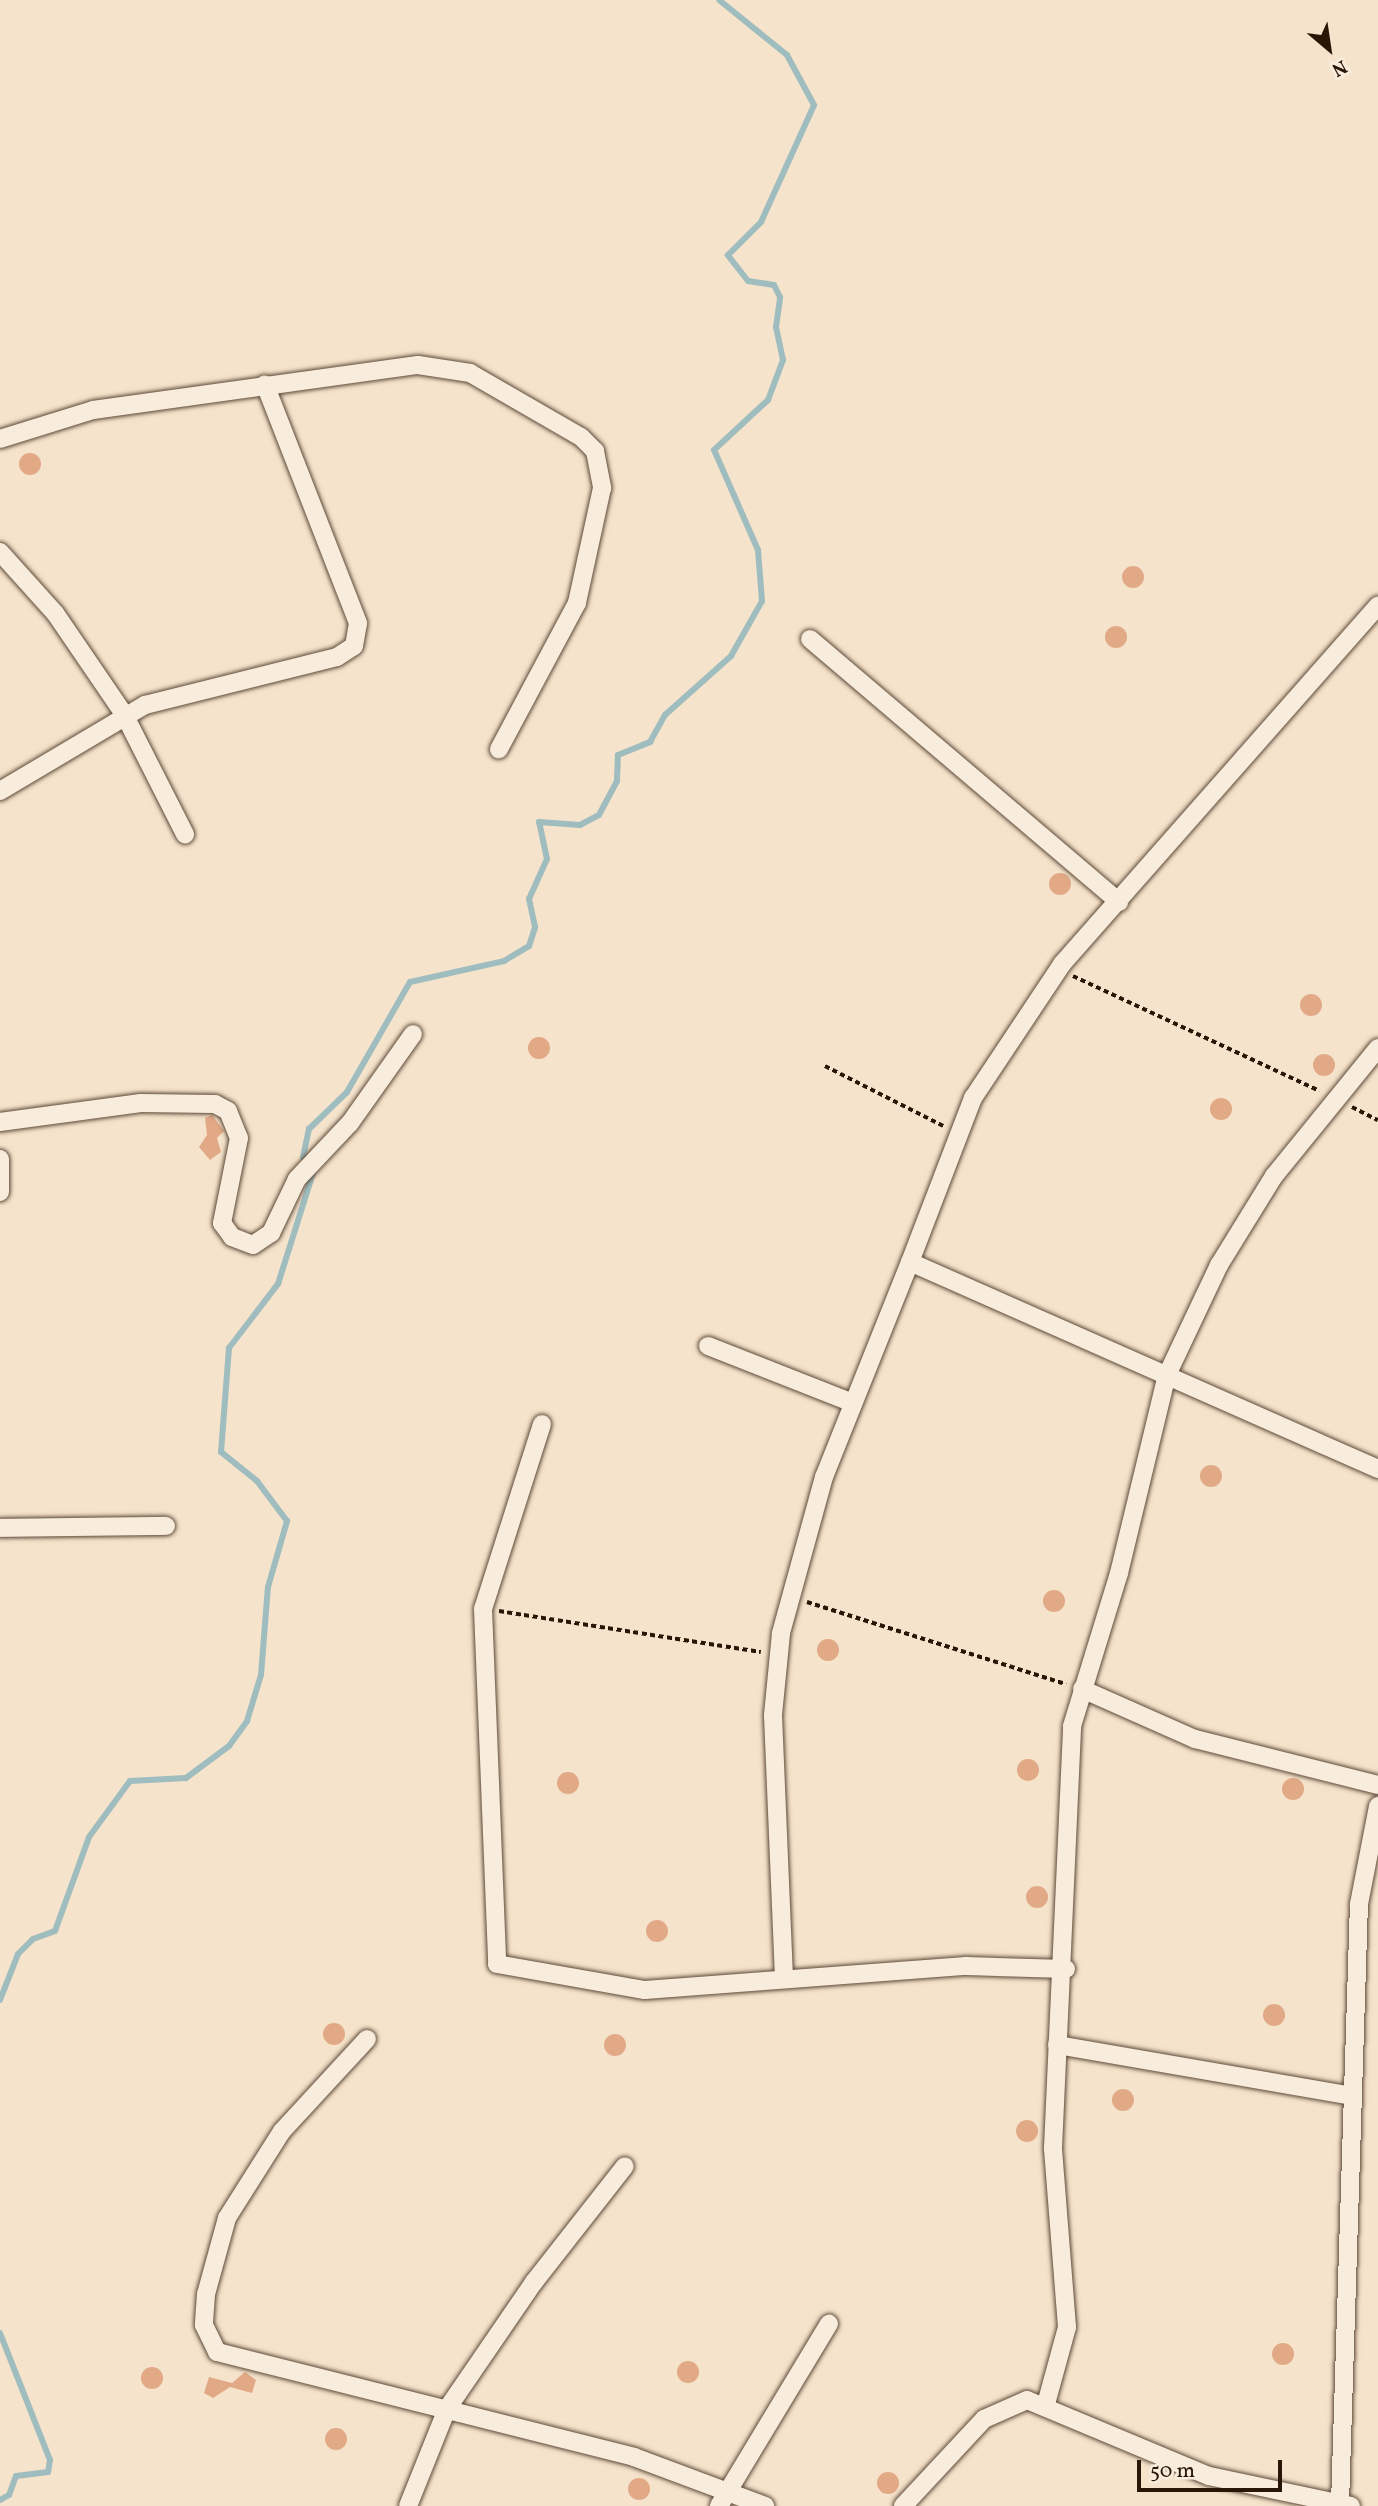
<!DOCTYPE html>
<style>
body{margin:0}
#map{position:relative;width:1378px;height:2506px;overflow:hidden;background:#f5e3cb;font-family:Vollkorn,serif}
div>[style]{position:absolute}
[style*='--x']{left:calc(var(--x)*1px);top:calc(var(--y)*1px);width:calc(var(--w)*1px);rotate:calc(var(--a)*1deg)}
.stream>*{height:6px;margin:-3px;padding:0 3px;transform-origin:3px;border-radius:3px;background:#9fbdbf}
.building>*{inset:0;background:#e1a986}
.round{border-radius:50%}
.path>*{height:3.5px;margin-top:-1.75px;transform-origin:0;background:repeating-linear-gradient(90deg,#2a1606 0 5px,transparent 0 8.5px)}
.roads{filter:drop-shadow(0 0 2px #5d4937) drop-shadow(0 0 2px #5d4937)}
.minor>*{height:18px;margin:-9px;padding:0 9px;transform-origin:9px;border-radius:9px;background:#f8eddd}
span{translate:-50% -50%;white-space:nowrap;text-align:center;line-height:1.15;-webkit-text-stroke:6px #f8eddd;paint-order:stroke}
.north{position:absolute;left:1294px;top:14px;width:70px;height:70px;-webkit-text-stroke:5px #f8eddd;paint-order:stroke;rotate:151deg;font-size:19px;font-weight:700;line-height:28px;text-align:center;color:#2a1606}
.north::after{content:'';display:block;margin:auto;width:24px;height:32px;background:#2a1606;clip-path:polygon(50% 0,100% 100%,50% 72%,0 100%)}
.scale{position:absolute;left:1137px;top:2460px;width:145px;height:32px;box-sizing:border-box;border:4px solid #2a1606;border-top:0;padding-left:9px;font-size:21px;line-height:24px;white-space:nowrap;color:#2a1606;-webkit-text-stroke:5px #f8eddd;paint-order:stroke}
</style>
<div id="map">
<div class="stream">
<i style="--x:303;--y:1157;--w:29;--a:-78"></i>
<i style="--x:309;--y:1129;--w:53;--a:-44.2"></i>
<i style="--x:347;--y:1092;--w:127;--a:-60.2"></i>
<i style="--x:410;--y:982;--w:96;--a:-12.6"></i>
<i style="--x:504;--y:961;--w:29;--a:-31"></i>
<i style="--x:529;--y:946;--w:20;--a:-72"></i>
<i style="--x:535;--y:927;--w:29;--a:-102"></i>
<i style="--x:529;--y:899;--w:44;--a:-65.8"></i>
<i style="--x:547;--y:859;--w:38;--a:-102"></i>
<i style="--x:539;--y:822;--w:41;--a:4.2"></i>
<i style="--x:580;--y:825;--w:21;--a:-28"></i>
<i style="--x:599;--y:815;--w:38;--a:-62"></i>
<i style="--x:617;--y:781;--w:26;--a:-88"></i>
<i style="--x:618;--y:755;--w:35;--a:-22"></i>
<i style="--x:650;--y:742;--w:31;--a:-61"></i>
<i style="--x:665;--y:715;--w:89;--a:-41.8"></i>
<i style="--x:731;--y:656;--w:63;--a:-60.6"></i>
<i style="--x:762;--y:601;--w:51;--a:-94.5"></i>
<i style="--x:758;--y:550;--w:109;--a:-113.7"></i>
<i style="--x:714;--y:450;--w:74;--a:-42.8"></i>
<i style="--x:768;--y:400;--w:43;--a:-69.4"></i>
<i style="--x:783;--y:360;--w:34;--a:-102"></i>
<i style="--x:776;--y:327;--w:30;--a:-82"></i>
<i style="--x:780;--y:297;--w:13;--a:-117"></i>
<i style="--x:774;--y:285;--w:26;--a:-171"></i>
<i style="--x:748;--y:281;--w:33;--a:-128"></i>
<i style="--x:728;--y:255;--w:47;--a:-45"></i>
<i style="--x:761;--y:222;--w:128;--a:-65.6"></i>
<i style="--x:814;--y:105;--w:57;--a:-118.4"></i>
<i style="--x:787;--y:55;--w:87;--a:-141"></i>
<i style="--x:0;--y:2000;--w:49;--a:-68.6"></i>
<i style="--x:18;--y:1954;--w:21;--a:-45"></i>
<i style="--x:33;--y:1939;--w:23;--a:-20"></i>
<i style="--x:55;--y:1931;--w:100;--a:-70.1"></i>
<i style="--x:89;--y:1837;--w:69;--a:-53.8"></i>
<i style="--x:130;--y:1781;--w:56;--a:-3.1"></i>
<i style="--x:186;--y:1778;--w:54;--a:-36.7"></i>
<i style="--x:229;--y:1746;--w:31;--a:-54"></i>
<i style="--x:247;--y:1721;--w:48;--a:-73.1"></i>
<i style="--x:261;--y:1675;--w:88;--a:-85.5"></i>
<i style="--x:268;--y:1587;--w:69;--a:-73.9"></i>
<i style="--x:287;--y:1521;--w:50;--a:-126.9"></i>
<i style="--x:257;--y:1481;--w:46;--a:-141.1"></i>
<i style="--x:221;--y:1452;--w:104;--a:-85.6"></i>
<i style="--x:229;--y:1348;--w:81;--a:-52.6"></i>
<i style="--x:278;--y:1284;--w:120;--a:-72.5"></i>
<i style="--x:0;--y:2333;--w:136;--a:68.5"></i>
<i style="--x:50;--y:2460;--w:12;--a:99"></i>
<i style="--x:48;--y:2472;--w:32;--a:173"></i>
<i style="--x:16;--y:2476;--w:20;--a:110"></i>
<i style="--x:9;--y:2495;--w:10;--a:151"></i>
</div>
<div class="building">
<i class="round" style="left:19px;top:453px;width:22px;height:22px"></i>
<i class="round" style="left:1122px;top:566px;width:22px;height:22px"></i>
<i class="round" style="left:1105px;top:626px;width:22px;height:22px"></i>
<i class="round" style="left:1049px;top:873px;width:22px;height:22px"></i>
<i class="round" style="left:1300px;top:994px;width:22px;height:22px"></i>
<i class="round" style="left:528px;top:1037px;width:22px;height:22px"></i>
<i class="round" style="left:1313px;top:1054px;width:22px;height:22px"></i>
<i class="round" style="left:1210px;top:1098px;width:22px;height:22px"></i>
<i style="clip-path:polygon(212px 1115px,224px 1131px,217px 1138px,221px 1152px,210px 1160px,199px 1147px,207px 1135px,205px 1118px)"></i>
<i class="round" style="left:1200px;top:1465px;width:22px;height:22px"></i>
<i class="round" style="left:1043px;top:1590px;width:22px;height:22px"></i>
<i class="round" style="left:817px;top:1639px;width:22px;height:22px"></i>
<i class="round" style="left:1017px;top:1759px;width:22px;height:22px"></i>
<i class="round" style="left:557px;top:1772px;width:22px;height:22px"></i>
<i class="round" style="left:1282px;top:1778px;width:22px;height:22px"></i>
<i class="round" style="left:1026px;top:1886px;width:22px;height:22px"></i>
<i class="round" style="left:646px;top:1920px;width:22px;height:22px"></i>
<i class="round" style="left:1263px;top:2004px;width:22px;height:22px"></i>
<i class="round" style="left:323px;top:2023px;width:22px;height:22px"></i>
<i class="round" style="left:604px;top:2034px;width:22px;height:22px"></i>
<i class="round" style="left:1112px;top:2089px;width:22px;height:22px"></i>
<i class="round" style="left:1016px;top:2120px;width:22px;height:22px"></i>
<i class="round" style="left:1272px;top:2343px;width:22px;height:22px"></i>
<i class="round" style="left:677px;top:2361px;width:22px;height:22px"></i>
<i class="round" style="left:141px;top:2367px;width:22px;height:22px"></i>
<i style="clip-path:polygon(245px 2372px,256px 2380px,252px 2393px,230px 2387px,213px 2398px,204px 2393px,209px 2377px,232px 2383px)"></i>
<i class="round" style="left:325px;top:2428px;width:22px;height:22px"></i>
<i class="round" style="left:877px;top:2472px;width:22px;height:22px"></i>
<i class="round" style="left:628px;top:2478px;width:22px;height:22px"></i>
</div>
<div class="path">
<i style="--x:1073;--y:976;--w:272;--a:25"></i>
<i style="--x:825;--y:1066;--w:135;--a:26.9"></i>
<i style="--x:1352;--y:1107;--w:29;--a:27"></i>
<i style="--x:807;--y:1602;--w:272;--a:17.6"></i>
<i style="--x:499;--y:1611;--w:265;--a:8.9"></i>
</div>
<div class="roads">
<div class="minor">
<i style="--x:0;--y:439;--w:97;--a:-17.3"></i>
<i style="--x:93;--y:410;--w:328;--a:-7.9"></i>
<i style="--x:418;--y:365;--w:53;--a:8.7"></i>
<i style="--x:470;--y:373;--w:128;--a:30"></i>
<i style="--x:581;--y:437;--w:20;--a:45"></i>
<i style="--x:595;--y:451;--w:38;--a:79"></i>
<i style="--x:602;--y:488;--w:118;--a:102.3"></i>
<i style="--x:577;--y:603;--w:166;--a:118.1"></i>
<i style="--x:0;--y:552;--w:82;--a:48"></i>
<i style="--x:55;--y:613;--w:122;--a:55.7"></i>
<i style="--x:124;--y:714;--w:135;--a:63.1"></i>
<i style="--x:810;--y:639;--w:406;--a:40.4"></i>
<i style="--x:0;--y:791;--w:169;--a:-30.7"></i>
<i style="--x:145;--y:705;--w:198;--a:-14"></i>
<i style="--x:337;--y:657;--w:20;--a:-33"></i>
<i style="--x:354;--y:646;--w:23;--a:-80"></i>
<i style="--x:358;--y:623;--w:256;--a:-111.3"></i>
<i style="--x:0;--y:1122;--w:142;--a:-7.7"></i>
<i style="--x:141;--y:1103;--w:74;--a:0.8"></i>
<i style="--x:215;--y:1104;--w:15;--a:28"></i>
<i style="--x:228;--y:1111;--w:29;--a:68"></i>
<i style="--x:239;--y:1138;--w:87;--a:101.3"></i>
<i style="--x:222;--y:1223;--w:17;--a:54"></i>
<i style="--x:232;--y:1237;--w:22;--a:21"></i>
<i style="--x:253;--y:1245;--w:22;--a:-34"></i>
<i style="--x:271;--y:1233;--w:60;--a:-64.3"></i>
<i style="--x:297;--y:1179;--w:77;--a:-46.6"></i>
<i style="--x:350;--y:1123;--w:109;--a:-54.7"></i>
<i style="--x:0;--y:1159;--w:33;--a:90"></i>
<i style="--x:910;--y:1262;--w:176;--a:-69"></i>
<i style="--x:973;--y:1098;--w:161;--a:-56.4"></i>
<i style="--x:1062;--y:964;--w:478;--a:-48.6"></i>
<i style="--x:708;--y:1346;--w:156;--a:21.5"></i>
<i style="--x:542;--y:1424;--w:194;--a:107.7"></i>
<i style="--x:483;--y:1609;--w:355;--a:87.7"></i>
<i style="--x:497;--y:1964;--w:150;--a:10"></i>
<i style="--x:645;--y:1990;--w:322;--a:-4.3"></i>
<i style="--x:966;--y:1966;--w:100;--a:1.7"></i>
<i style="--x:0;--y:1528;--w:166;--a:-0.7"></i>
<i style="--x:1082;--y:1689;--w:124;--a:23.9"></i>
<i style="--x:1195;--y:1739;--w:189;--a:14.1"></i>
<i style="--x:784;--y:1978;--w:263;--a:-92.4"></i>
<i style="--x:773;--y:1715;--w:82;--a:-84.4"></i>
<i style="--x:781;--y:1633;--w:162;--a:-74.6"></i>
<i style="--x:824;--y:1477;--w:232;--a:-68.2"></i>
<i style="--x:910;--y:1262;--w:512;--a:23.86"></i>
<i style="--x:367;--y:2039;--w:125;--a:132.7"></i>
<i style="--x:282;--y:2131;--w:103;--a:122.3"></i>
<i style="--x:227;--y:2218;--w:79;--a:105.4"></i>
<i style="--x:206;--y:2294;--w:31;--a:94"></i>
<i style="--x:204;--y:2325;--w:30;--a:64"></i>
<i style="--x:217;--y:2352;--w:430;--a:14.1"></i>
<i style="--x:634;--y:2457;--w:140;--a:20.5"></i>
<i style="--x:1057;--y:2045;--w:299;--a:9.8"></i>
<i style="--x:1046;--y:2404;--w:80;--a:-74.7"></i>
<i style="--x:1067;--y:2327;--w:180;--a:-94.5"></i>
<i style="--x:1053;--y:2148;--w:422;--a:-87.4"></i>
<i style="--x:1072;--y:1726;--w:160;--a:-72.9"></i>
<i style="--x:1119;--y:1573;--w:204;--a:-76.4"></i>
<i style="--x:1167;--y:1375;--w:122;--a:-64.7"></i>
<i style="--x:1219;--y:1265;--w:105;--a:-58.3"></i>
<i style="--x:1274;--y:1176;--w:165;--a:-50.9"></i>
<i style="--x:1340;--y:2504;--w:600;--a:-88.19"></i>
<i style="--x:1359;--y:1904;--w:100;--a:-79"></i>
<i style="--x:408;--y:2506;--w:105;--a:-68.1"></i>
<i style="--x:447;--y:2409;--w:154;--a:-55.6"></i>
<i style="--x:534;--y:2282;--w:147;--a:-51.9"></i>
<i style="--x:719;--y:2506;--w:213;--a:-58.9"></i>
<i style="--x:903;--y:2506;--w:119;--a:-47"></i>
<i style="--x:984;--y:2419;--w:47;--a:-23.8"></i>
<i style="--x:1027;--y:2400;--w:197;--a:22.7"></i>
<i style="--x:1209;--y:2476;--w:145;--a:11.9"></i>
</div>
</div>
<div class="north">N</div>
<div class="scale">50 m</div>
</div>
